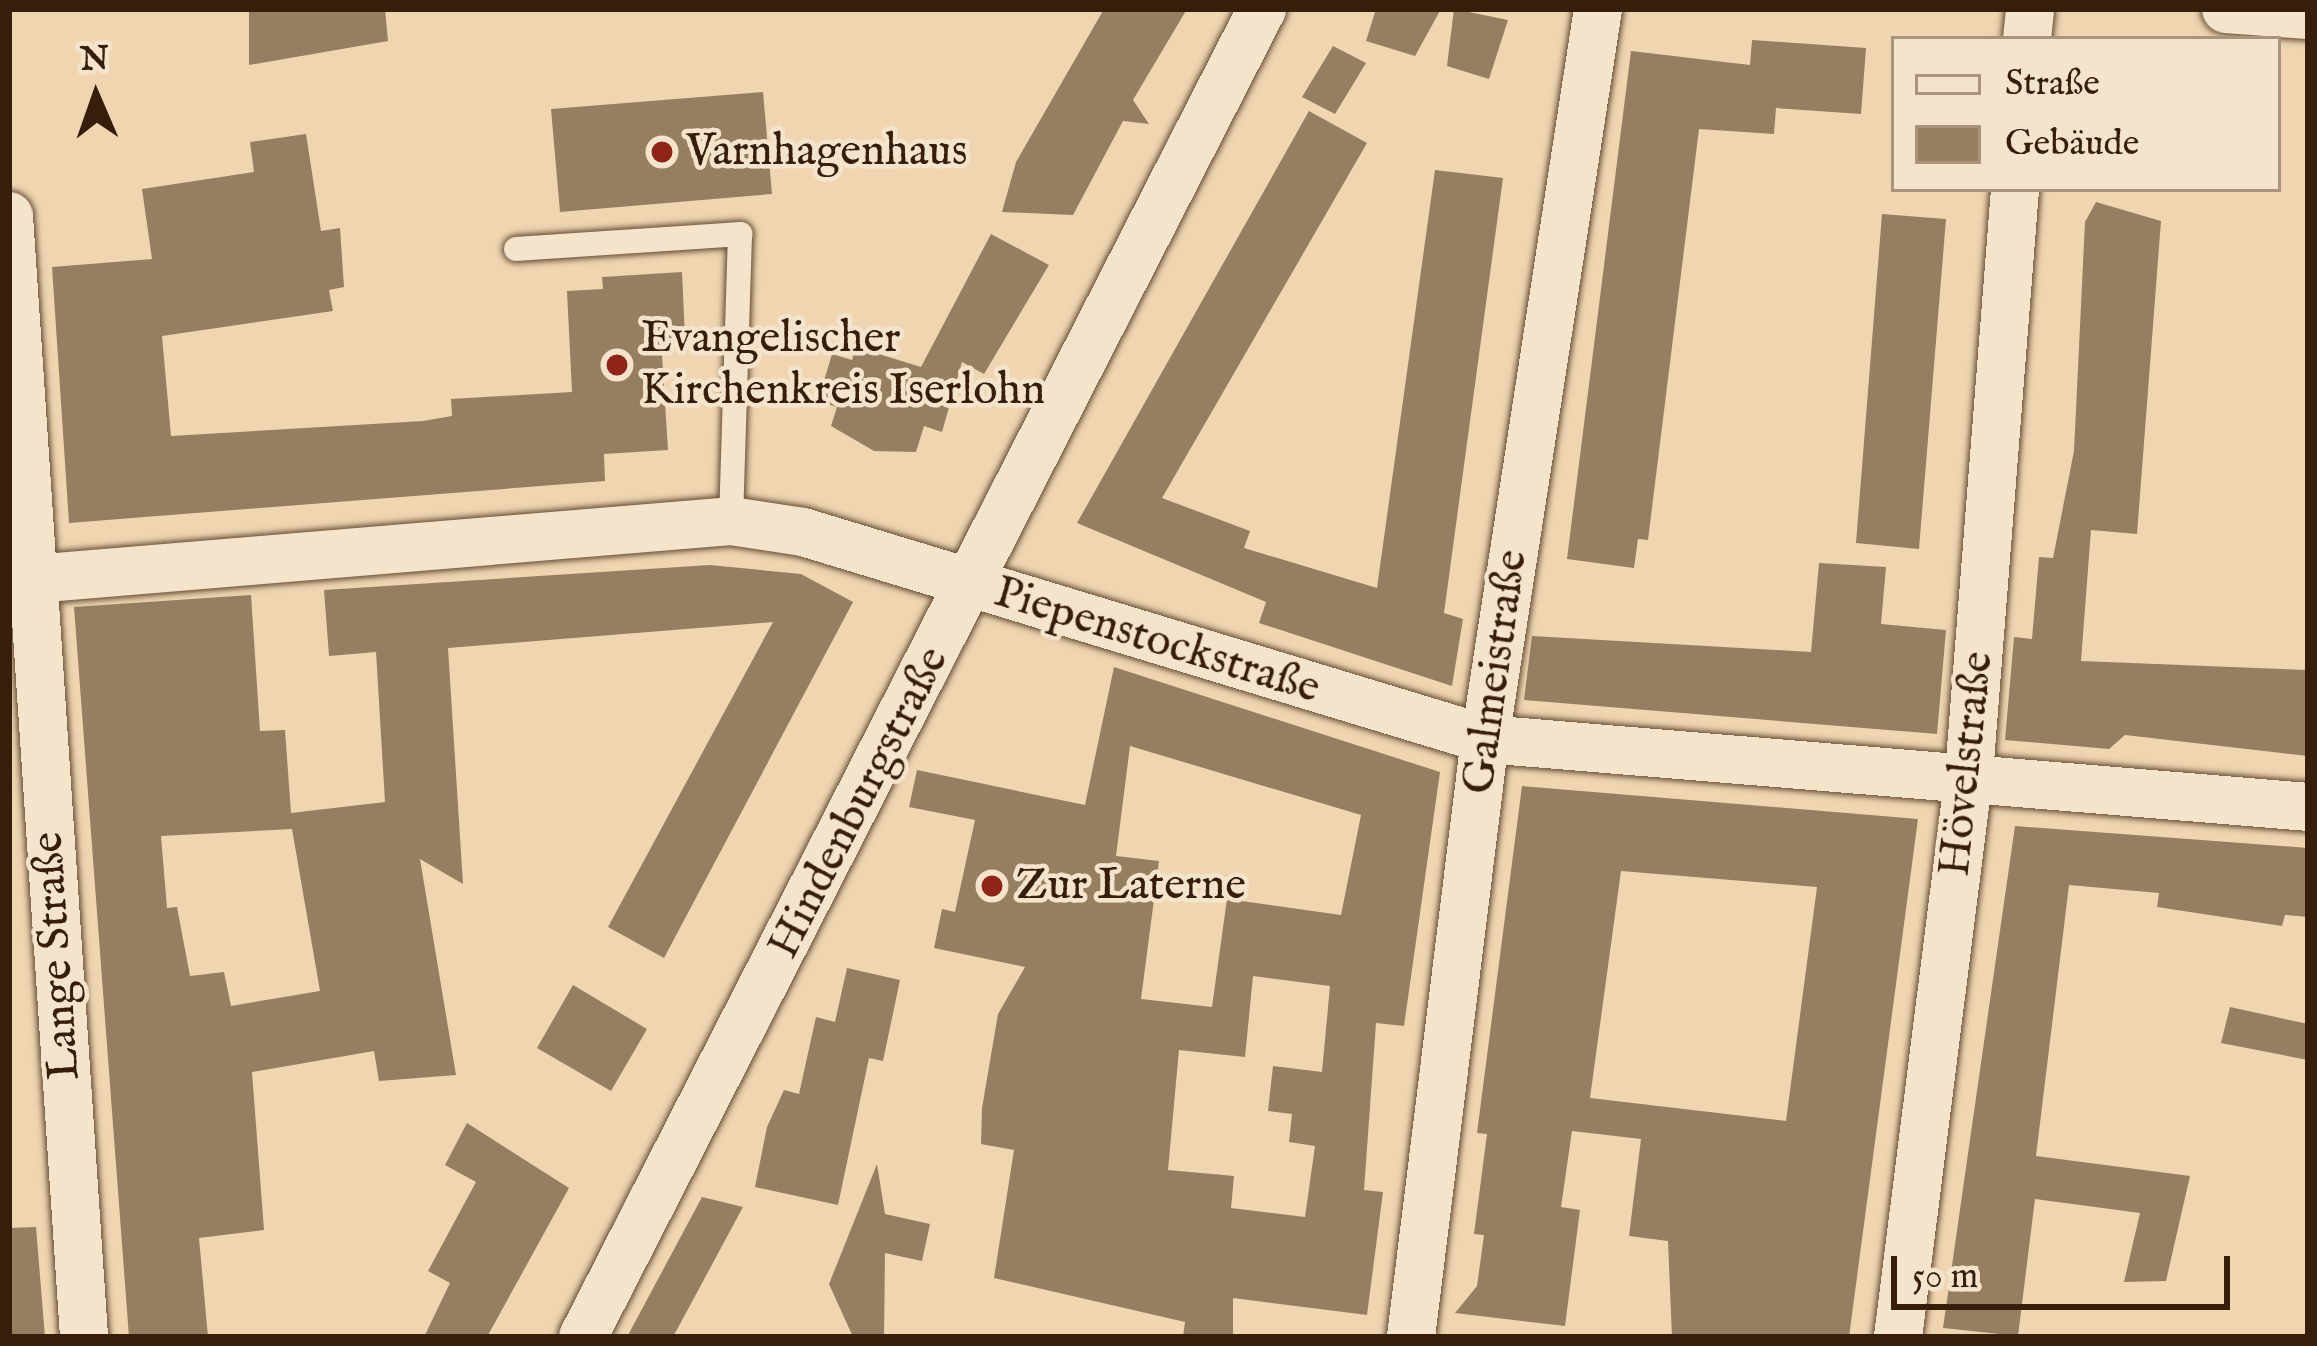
<!DOCTYPE html>
<meta charset="utf-8">
<style>
body{margin:0}
#map{position:relative;width:2317px;height:1346px;overflow:hidden;background:#efd6b1;font-family:"IM FELL English",serif}
div>[style]{position:absolute}
[style*='--x']{left:calc(var(--x)*1px);top:calc(var(--y)*1px);width:calc(var(--w)*1px);rotate:calc(var(--a)*1deg)}
.building>*{inset:0;background:#967e61}
.roads{filter:drop-shadow(0 0 3px #644c34) drop-shadow(0 0 3px #644c34)}
.service>*{height:24px;margin:-12px;padding:0 12px;transform-origin:12px;border-radius:12px;background:#f5e4cc}
.minor>*{height:48px;margin:-24px;padding:0 24px;transform-origin:24px;border-radius:24px;background:#f5e4cc}
.dots>*{width:33px;height:33px;translate:-50% -50%;box-sizing:border-box;border:6px solid #f5e4cc;border-radius:50%}
span{translate:-50% -50%;white-space:nowrap;text-align:center;line-height:1.15;-webkit-text-stroke:9px #f5e4cc;paint-order:stroke}
.poi-label{font-size:45px;color:#361e0a}
.left{translate:0 -50%;text-align:left}
.street-label{font-size:45px;color:#361e0a}
.frame{position:absolute;inset:0;border:12px solid #361e0a;pointer-events:none}
.legend{position:absolute;left:1891px;top:36px;width:390px;height:156px;box-sizing:border-box;background:#f5e4cc;border:3px solid #a9957e;margin:0;padding:15px 21px;list-style:none;font-size:36px;color:#361e0a}
.legend li{display:flex;align-items:center;gap:24px;height:60px}
.legend b{width:60px;border:3px solid #a9957e}
.north{position:absolute;left:36px;top:36px;width:120px;height:120px;-webkit-text-stroke:9px #f5e4cc;paint-order:stroke;rotate:358deg;font-size:33px;font-weight:700;line-height:48px;text-align:center;color:#361e0a}
.north::after{content:'';display:block;margin:auto;width:42px;height:54px;background:#361e0a;clip-path:polygon(50% 0,100% 100%,50% 72%,0 100%)}
.scale{position:absolute;left:1891px;top:1256px;width:339px;height:54px;box-sizing:border-box;border:6px solid #361e0a;border-top:0;padding-left:15px;font-size:36px;line-height:42px;white-space:nowrap;color:#361e0a;-webkit-text-stroke:9px #f5e4cc;paint-order:stroke}
</style>
<div id="map">
<div class="building">
<i style="clip-path:polygon(249px 9px,385px 9px,388px 41px,249px 65px)"></i>
<i style="clip-path:polygon(1104px 9px,1187px 9px,1133px 100px,1149px 124px,1123px 121px,1073px 215px,1002px 212px,1016px 162px)"></i>
<i style="clip-path:polygon(1376px 9px,1441px 9px,1415px 56px,1366px 41px)"></i>
<i style="clip-path:polygon(1454px 9px,1508px 20px,1489px 79px,1447px 66px)"></i>
<i style="clip-path:polygon(1752px 40px,1866px 48px,1861px 114px,1776px 108px,1774px 134px,1699px 129px,1648px 540px,1638px 539px,1634px 568px,1567px 559px,1631px 51px,1750px 65px)"></i>
<i style="clip-path:polygon(1333px 46px,1366px 63px,1335px 114px,1302px 97px)"></i>
<i style="clip-path:polygon(763px 92px,772px 194px,560px 212px,551px 109px)"></i>
<i style="clip-path:polygon(1309px 111px,1367px 143px,1162px 498px,1250px 531px,1244px 548px,1377px 588px,1435px 170px,1503px 178px,1444px 613px,1463px 619px,1452px 686px,1259px 623px,1266px 602px,1077px 523px)"></i>
<i style="clip-path:polygon(306px 134px,321px 231px,340px 228px,344px 287px,329px 290px,333px 311px,162px 336px,171px 436px,423px 421px,452px 416px,451px 399px,572px 392px,567px 291px,603px 289px,602px 277px,682px 272px,685px 337px,661px 339px,668px 450px,604px 454px,605px 481px,69px 523px,52px 267px,152px 259px,142px 189px,254px 172px,250px 142px)"></i>
<i style="clip-path:polygon(2096px 202px,2161px 221px,2137px 534px,2091px 530px,2081px 661px,2308px 670px,2308px 756px,2125px 735px,2109px 749px,2005px 740px,2014px 637px,2032px 639px,2039px 557px,2053px 558px,2074px 451px,2085px 222px)"></i>
<i style="clip-path:polygon(1882px 214px,1946px 219px,1919px 549px,1856px 543px)"></i>
<i style="clip-path:polygon(991px 234px,1049px 265px,984px 374px,962px 362px,942px 432px,924px 426px,916px 452px,874px 451px,831px 426px,837px 407px,818px 401px,832px 354px,852px 360px,856px 347px,921px 367px)"></i>
<i style="clip-path:polygon(1819px 563px,1886px 567px,1881px 624px,1946px 630px,1937px 734px,1524px 700px,1532px 636px,1811px 652px)"></i>
<i style="clip-path:polygon(evenodd,710px 565px,801px 574px,853px 602px,664px 958px,608px 927px,773px 622px,448px 648px,463px 884px,420px 859px,456px 1075px,379px 1081px,374px 1051px,252px 1072px,264px 1230px,199px 1238px,208px 1337px,129px 1337px,74px 607px,251px 595px,260px 731px,285px 730px,291px 813px,385px 802px,376px 652px,329px 656px,324px 590px,710px 565px,292px 829px,320px 991px,231px 1006px,224px 972px,190px 976px,177px 907px,167px 908px,161px 836px,292px 829px)"></i>
<i style="clip-path:polygon(evenodd,1114px 667px,1440px 772px,1404px 1026px,1376px 1023px,1364px 1190px,1383px 1192px,1367px 1315px,1233px 1298px,1233px 1337px,1183px 1337px,1185px 1322px,994px 1278px,1014px 1150px,981px 1144px,982px 1108px,998px 1014px,1025px 967px,934px 948px,942px 909px,955px 912px,975px 820px,909px 807px,917px 770px,1085px 805px,1114px 667px,1130px 746px,1361px 815px,1341px 915px,1227px 899px,1212px 1007px,1141px 999px,1159px 861px,1116px 856px,1130px 746px,1114px 667px,1253px 976px,1330px 986px,1322px 1072px,1273px 1066px,1268px 1111px,1292px 1114px,1289px 1142px,1315px 1146px,1305px 1217px,1231px 1208px,1234px 1176px,1168px 1170px,1179px 1050px,1245px 1057px,1253px 976px)"></i>
<i style="clip-path:polygon(evenodd,1522px 786px,1918px 819px,1849px 1337px,1672px 1337px,1668px 1241px,1629px 1236px,1641px 1139px,1572px 1131px,1561px 1207px,1580px 1210px,1565px 1326px,1455px 1313px,1477px 1286px,1484px 1235px,1474px 1234px,1487px 1134px,1477px 1133px,1522px 786px,1621px 871px,1817px 887px,1786px 1121px,1590px 1098px,1621px 871px)"></i>
<i style="clip-path:polygon(2015px 826px,2308px 848px,2308px 917px,2285px 915px,2282px 926px,2157px 907px,2159px 893px,2069px 885px,2036px 1156px,2190px 1176px,2166px 1281px,2124px 1282px,2140px 1213px,2035px 1199px,2018px 1336px,1943px 1328px)"></i>
<i style="clip-path:polygon(847px 968px,900px 980px,883px 1061px,869px 1058px,838px 1205px,755px 1187px,767px 1127px,784px 1090px,799px 1094px,816px 1017px,835px 1022px)"></i>
<i style="clip-path:polygon(573px 985px,647px 1029px,611px 1091px,537px 1048px)"></i>
<i style="clip-path:polygon(2230px 1007px,2308px 1024px,2308px 1060px,2221px 1043px)"></i>
<i style="clip-path:polygon(467px 1123px,569px 1188px,487px 1337px,424px 1337px,450px 1283px,428px 1271px,476px 1182px,445px 1165px)"></i>
<i style="clip-path:polygon(877px 1164px,885px 1214px,930px 1224px,922px 1261px,885px 1253px,884px 1337px,853px 1337px,829px 1284px)"></i>
<i style="clip-path:polygon(702px 1197px,743px 1207px,673px 1337px,627px 1337px)"></i>
<i style="clip-path:polygon(36px 1227px,45px 1337px,9px 1337px,9px 1228px)"></i>
</div>
<div class="roads">
<div class="service">
<i style="--x:516;--y:249;--w:225;--a:-3.8"></i>
<i style="--x:740;--y:234;--w:287;--a:91.8"></i>
</div>
<div class="minor">
<i style="--x:2226;--y:9;--w:82;--a:4.2"></i>
<i style="--x:2027;--y:39;--w:30;--a:-84"></i>
<i style="--x:9;--y:216;--w:1124;--a:86.17"></i>
<i style="--x:9;--y:581;--w:724;--a:-4.75"></i>
<i style="--x:731;--y:521;--w:73;--a:8.7"></i>
<i style="--x:803;--y:532;--w:713;--a:16.88"></i>
<i style="--x:1485;--y:739;--w:826;--a:4.72"></i>
<i style="--x:583;--y:1337;--w:1492;--a:-62.92"></i>
<i style="--x:1411;--y:1337;--w:603;--a:-82.95"></i>
<i style="--x:1485;--y:739;--w:739;--a:-81.2"></i>
<i style="--x:1898;--y:1337;--w:567;--a:-82.81"></i>
<i style="--x:1969;--y:774;--w:587;--a:-85.5"></i>
</div>
</div>
<div class="dots">
<i style="left:662px;top:152px;background:#8f2418"></i>
<i style="left:617px;top:365px;background:#8f2418"></i>
<i style="left:992px;top:886px;background:#8f2418"></i>
</div>
<div class="poi-label">
<span class="left" style="left:686px;top:152px">Varnhagenhaus</span>
<span class="left" style="left:641px;top:365px">Evangelischer<br>Kirchenkreis Iserlohn</span>
<span class="left" style="left:1016px;top:886px">Zur Laterne</span>
</div>
<div class="street-label">
<span style="left:1157px;top:641px;rotate:17deg">Piepenstockstraße</span>
<span style="left:1496px;top:672px;rotate:-82deg">Galmeistraße</span>
<span style="left:1967px;top:764px;rotate:-84deg">Hövelstraße</span>
<span style="left:859px;top:803px;rotate:-63deg">Hindenburgstraße</span>
<span style="left:57px;top:956px;rotate:-94deg">Lange Straße</span>
</div>
<div class="frame"></div>
<ul class="legend">
<li><b style="height:15px;background:#f5e4cc"></b>Straße</li>
<li><b style="height:33px;background:#967e61"></b>Gebäude</li>
</ul>
<div class="north">N</div>
<div class="scale">50 m</div>
</div>
